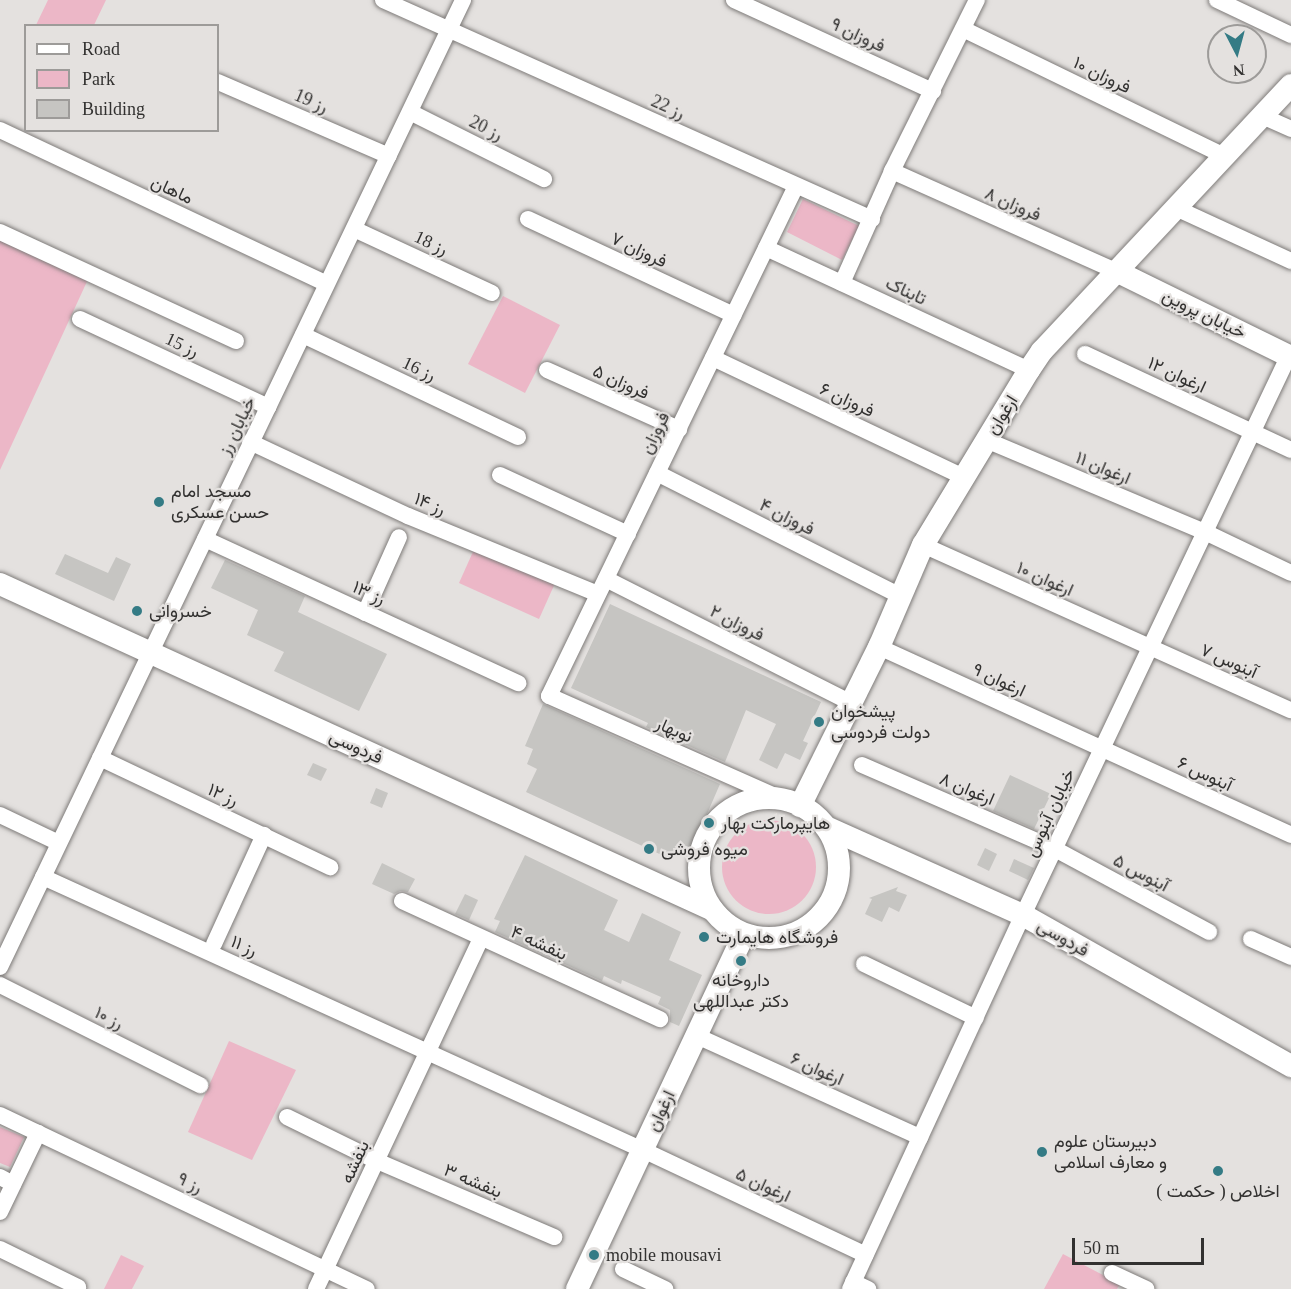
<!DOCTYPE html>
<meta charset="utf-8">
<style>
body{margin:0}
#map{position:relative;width:1291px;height:1289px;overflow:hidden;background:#e4e1df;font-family:"Times New Roman",Vazirmatn,serif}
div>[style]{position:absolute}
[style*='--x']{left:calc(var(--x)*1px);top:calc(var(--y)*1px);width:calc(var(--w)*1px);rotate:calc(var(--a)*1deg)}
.green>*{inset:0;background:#ecb7c7}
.round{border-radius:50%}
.building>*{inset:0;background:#c6c5c2}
.roads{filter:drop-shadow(0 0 2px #7e7b79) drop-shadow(0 0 2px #7e7b79)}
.street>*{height:16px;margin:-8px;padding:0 8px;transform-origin:8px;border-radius:8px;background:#fff}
.secondary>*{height:22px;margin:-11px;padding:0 11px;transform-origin:11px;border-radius:11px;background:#fff}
.secondary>.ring{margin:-11px;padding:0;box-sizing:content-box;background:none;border:22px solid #fff;border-radius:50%}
.dots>*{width:16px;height:16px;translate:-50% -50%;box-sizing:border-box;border:3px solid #e4e1df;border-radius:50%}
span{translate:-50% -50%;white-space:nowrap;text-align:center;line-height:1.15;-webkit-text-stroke:4.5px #e4e1df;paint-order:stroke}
.street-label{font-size:18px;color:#323130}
.poi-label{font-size:18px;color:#323130}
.left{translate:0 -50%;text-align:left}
.legend{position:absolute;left:24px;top:24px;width:195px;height:108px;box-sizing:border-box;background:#e4e1df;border:2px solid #9d9b99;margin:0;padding:8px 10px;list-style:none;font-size:18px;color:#323130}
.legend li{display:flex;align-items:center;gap:12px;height:30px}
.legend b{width:30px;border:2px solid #9d9b99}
.north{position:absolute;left:1207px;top:24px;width:60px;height:60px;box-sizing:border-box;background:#e4e1df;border:2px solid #9d9b99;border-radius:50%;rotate:174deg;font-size:16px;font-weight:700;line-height:24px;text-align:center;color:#323130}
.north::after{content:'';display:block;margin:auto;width:21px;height:27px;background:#347b85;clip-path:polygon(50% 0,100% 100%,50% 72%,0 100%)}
.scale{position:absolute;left:1072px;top:1238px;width:132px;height:27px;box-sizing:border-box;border:3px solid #323130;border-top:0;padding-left:8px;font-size:18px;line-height:21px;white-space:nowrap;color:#323130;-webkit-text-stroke:4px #e4e1df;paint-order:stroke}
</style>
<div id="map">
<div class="green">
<i style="clip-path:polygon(48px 0,106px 0,94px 25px,36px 25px)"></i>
<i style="clip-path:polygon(803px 199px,859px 226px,842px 260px,787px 232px)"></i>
<i style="clip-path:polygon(0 234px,90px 275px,0 470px)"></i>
<i style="clip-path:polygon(503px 296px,560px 325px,525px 393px,468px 364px)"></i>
<i style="clip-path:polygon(476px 545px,556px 581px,539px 619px,459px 583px)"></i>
<i class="round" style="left:722px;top:820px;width:94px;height:94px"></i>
<i style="clip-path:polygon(229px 1041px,296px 1070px,252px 1160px,188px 1132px)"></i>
<i style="clip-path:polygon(0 1127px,24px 1137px,10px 1167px,0 1163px)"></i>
<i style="clip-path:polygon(1063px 1254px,1120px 1284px,1117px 1289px,1044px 1289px)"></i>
<i style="clip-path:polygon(121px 1255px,144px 1266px,132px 1289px,104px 1289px)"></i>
</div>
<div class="building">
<i style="clip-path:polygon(65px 554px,108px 573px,116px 557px,131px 564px,114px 601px,55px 574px)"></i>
<i style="clip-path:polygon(225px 560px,305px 596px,298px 612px,387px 654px,359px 711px,274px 671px,284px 652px,247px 635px,258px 610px,211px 588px)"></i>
<i style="clip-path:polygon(610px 604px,821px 702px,803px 741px,808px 743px,800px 760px,785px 753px,777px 769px,759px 760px,776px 724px,746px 710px,725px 762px,646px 727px,648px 723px,571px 688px)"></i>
<i style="clip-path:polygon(543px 704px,720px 784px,694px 844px,675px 856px,666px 857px,526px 792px,537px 769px,527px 764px,533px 749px,525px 746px)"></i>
<i style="clip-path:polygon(313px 763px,327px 769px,321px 781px,307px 775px)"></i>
<i style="clip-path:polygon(1010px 775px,1051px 794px,1034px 829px,993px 811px)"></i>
<i style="clip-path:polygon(376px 788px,388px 793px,382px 808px,370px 803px)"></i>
<i style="clip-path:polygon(985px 848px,997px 854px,989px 871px,977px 865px)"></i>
<i style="clip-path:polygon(525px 855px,618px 900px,604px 930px,629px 942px,642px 913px,681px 932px,669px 960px,702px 975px,679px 1026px,670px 1022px,670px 1010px,658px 1004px,661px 997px,622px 980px,621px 984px,604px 976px,602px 981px,495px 932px,500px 921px,494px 919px)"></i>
<i style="clip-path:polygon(1014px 859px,1034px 868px,1028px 880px,1009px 871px)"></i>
<i style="clip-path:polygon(382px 863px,415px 879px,408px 892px,400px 891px,394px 894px,372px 884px)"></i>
<i style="clip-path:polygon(898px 887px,896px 891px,907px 895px,899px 912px,889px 907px,882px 922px,865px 914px,872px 899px,869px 898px)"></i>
<i style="clip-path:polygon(465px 894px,478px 900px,469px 920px,455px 914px)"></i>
</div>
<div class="roads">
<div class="street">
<i style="--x:383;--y:0;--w:536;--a:24.13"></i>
<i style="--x:734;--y:0;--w:219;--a:24.6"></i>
<i style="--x:1217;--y:0;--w:82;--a:25.3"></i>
<i style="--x:963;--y:29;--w:291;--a:25.9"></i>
<i style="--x:218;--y:82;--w:186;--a:23.4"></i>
<i style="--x:410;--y:112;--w:150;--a:26.6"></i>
<i style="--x:1262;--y:116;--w:32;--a:24"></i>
<i style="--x:0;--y:130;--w:361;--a:25.2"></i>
<i style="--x:892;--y:171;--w:248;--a:24.1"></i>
<i style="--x:1176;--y:208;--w:127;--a:24.7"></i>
<i style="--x:528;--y:219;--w:227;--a:25"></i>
<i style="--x:354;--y:229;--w:152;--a:24.9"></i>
<i style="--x:0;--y:232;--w:260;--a:24.8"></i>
<i style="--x:766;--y:248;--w:290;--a:24.9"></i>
<i style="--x:842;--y:283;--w:123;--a:-65.9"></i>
<i style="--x:892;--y:171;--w:191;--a:-63.6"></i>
<i style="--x:80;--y:319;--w:208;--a:25"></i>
<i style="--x:303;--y:335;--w:238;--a:25.4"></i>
<i style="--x:1085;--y:354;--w:227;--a:25"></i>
<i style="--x:713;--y:358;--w:278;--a:25.4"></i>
<i style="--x:547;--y:370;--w:145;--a:24.1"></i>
<i style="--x:986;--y:440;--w:238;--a:22.8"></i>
<i style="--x:1205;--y:532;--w:95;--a:25.5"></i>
<i style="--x:250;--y:442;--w:174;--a:25.1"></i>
<i style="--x:408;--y:516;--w:205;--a:22.3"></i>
<i style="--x:657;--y:473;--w:272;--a:26.8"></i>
<i style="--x:500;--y:475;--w:141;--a:24.7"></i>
<i style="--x:205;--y:539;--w:345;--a:24.7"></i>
<i style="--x:923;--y:545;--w:403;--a:24.2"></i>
<i style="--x:606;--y:579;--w:273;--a:26.8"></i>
<i style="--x:365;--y:613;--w:83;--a:-65.9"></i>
<i style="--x:879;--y:647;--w:453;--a:24.5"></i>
<i style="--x:100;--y:758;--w:255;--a:25.4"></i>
<i style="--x:862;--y:765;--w:210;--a:23.5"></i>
<i style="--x:1055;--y:849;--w:175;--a:28.3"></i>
<i style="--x:784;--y:800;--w:257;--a:-156.1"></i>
<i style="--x:549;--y:696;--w:567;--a:-64.16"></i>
<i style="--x:0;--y:815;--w:65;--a:25.4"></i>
<i style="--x:43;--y:877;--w:659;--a:24.47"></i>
<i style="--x:643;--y:1150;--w:246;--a:25.2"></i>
<i style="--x:402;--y:901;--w:284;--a:24.6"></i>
<i style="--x:1251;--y:939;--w:44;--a:24.2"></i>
<i style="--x:214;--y:944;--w:120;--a:-65.4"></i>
<i style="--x:864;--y:964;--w:124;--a:25.7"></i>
<i style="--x:0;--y:967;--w:1072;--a:-64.41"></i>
<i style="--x:0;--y:985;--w:224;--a:26.6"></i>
<i style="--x:697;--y:1036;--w:245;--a:24.4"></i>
<i style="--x:0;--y:1115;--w:406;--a:25.4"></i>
<i style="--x:287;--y:1117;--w:100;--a:26.1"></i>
<i style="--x:377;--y:1161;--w:193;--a:23.2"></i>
<i style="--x:0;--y:1177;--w:15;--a:28"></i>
<i style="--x:0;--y:1212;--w:88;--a:-64.3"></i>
<i style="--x:0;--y:1249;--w:87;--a:26"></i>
<i style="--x:623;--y:1269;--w:47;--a:25.5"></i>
<i style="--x:1112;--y:1273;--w:38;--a:25"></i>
<i style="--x:853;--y:1282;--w:17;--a:25"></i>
<i style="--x:316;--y:1289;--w:387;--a:-64.8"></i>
<i style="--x:850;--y:1289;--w:412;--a:-65.2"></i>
<i style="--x:1023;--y:915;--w:620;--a:-64.59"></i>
</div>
<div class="secondary">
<i style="--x:1118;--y:272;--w:193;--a:26.2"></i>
<i style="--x:0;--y:584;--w:784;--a:24.57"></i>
<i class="ring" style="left:699px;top:798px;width:118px;height:118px"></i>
<i style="--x:800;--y:806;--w:178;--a:-63.6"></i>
<i style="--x:879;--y:647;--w:111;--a:-66.7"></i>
<i style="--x:923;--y:545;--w:205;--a:-58.8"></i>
<i style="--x:1029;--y:370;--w:23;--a:-56"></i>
<i style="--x:1042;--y:351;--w:364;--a:-46.9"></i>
<i style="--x:826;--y:827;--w:216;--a:24.1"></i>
<i style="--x:1023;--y:915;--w:308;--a:29.4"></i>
<i style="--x:577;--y:1289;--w:392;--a:-64.8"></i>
</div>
</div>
<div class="dots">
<i style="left:159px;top:502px;background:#347b85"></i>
<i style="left:137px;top:611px;background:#347b85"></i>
<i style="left:819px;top:722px;background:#347b85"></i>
<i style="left:709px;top:823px;background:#347b85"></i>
<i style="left:649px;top:849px;background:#347b85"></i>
<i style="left:704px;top:937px;background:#347b85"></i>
<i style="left:741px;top:961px;background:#347b85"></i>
<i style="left:1042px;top:1152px;background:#347b85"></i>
<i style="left:1218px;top:1171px;background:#347b85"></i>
<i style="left:594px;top:1255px;background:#347b85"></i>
</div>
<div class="street-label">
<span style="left:858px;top:35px;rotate:25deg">فروزان ۹</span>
<span style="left:1102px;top:75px;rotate:26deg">فروزان ۱۰</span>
<span style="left:311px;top:101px;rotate:23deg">رز 19</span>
<span style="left:668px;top:107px;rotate:24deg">رز 22</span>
<span style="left:486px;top:128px;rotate:26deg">رز 20</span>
<span style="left:172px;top:190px;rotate:25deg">ماهان</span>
<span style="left:1013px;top:204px;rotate:24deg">فروزان ۸</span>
<span style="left:431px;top:243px;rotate:25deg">رز 18</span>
<span style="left:639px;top:250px;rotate:25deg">فروزان ۷</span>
<span style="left:906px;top:291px;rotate:25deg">تابناک</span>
<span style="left:1204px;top:314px;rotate:26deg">خیابان پروین</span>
<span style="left:182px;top:345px;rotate:25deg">رز 15</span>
<span style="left:419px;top:369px;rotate:25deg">رز 16</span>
<span style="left:1177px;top:375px;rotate:25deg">ارغوان ۱۲</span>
<span style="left:621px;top:382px;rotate:24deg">فروزان ۵</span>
<span style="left:847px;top:400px;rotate:25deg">فروزان ۶</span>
<span style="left:1002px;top:415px;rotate:-58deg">ارغوان</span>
<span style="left:237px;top:426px;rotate:-64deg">خیابان رز</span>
<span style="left:655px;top:433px;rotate:-64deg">فروزان</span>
<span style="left:1103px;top:468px;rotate:23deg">ارغوان ۱۱</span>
<span style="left:430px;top:504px;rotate:23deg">رز ۱۴</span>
<span style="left:787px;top:517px;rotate:27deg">فروزان ۴</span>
<span style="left:1045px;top:579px;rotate:24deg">ارغوان ۱۰</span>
<span style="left:369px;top:593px;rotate:25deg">رز ۱۳</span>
<span style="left:737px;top:623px;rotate:27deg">فروزان ۲</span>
<span style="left:1229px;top:661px;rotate:24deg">آبنوس ۷</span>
<span style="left:999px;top:680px;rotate:25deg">ارغوان ۹</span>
<span style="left:674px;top:730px;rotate:24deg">نوبهار</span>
<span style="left:356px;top:747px;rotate:25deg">فردوسی</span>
<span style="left:1205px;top:774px;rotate:25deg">آبنوس ۶</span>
<span style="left:967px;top:789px;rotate:23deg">ارغوان ۸</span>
<span style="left:223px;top:795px;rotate:25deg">رز ۱۲</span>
<span style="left:1050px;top:813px;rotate:-65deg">خیابان آبنوس</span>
<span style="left:1141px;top:873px;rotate:28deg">آبنوس ۵</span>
<span style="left:1063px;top:938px;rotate:30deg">فردوسی</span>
<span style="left:539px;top:943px;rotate:24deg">بنفشه ۴</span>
<span style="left:244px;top:946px;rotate:24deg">رز ۱۱</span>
<span style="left:109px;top:1018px;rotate:27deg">رز ۱۰</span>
<span style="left:817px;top:1069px;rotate:24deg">ارغوان ۶</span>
<span style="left:661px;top:1111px;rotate:-65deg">ارغوان</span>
<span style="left:355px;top:1162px;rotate:-65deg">بنفشه</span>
<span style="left:473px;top:1181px;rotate:23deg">بنفشه ۳</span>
<span style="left:190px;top:1183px;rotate:26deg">رز ۹</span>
<span style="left:763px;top:1185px;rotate:25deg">ارغوان ۵</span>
</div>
<div class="poi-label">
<span class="left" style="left:171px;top:502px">مسجد امام<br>حسن عسکری</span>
<span class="left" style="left:149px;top:611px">خسروانی</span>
<span class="left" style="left:831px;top:722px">پیشخوان<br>دولت فردوسی</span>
<span class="left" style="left:721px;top:823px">هایپرمارکت بهار</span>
<span class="left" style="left:661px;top:849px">میوه فروشی</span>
<span class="left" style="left:716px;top:937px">فروشگاه هایمارت</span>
<span style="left:741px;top:991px">داروخانه<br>دکتر عبداللهی</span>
<span class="left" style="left:1054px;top:1152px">دبیرستان علوم<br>و معارف اسلامی</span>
<span style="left:1218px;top:1191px">اخلاص ( حکمت )</span>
<span class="left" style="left:606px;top:1255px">mobile mousavi</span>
</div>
<ul class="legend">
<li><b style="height:8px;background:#fff"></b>Road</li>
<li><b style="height:16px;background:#ecb7c7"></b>Park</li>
<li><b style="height:16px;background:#c6c5c2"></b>Building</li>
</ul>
<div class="north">N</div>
<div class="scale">50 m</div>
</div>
